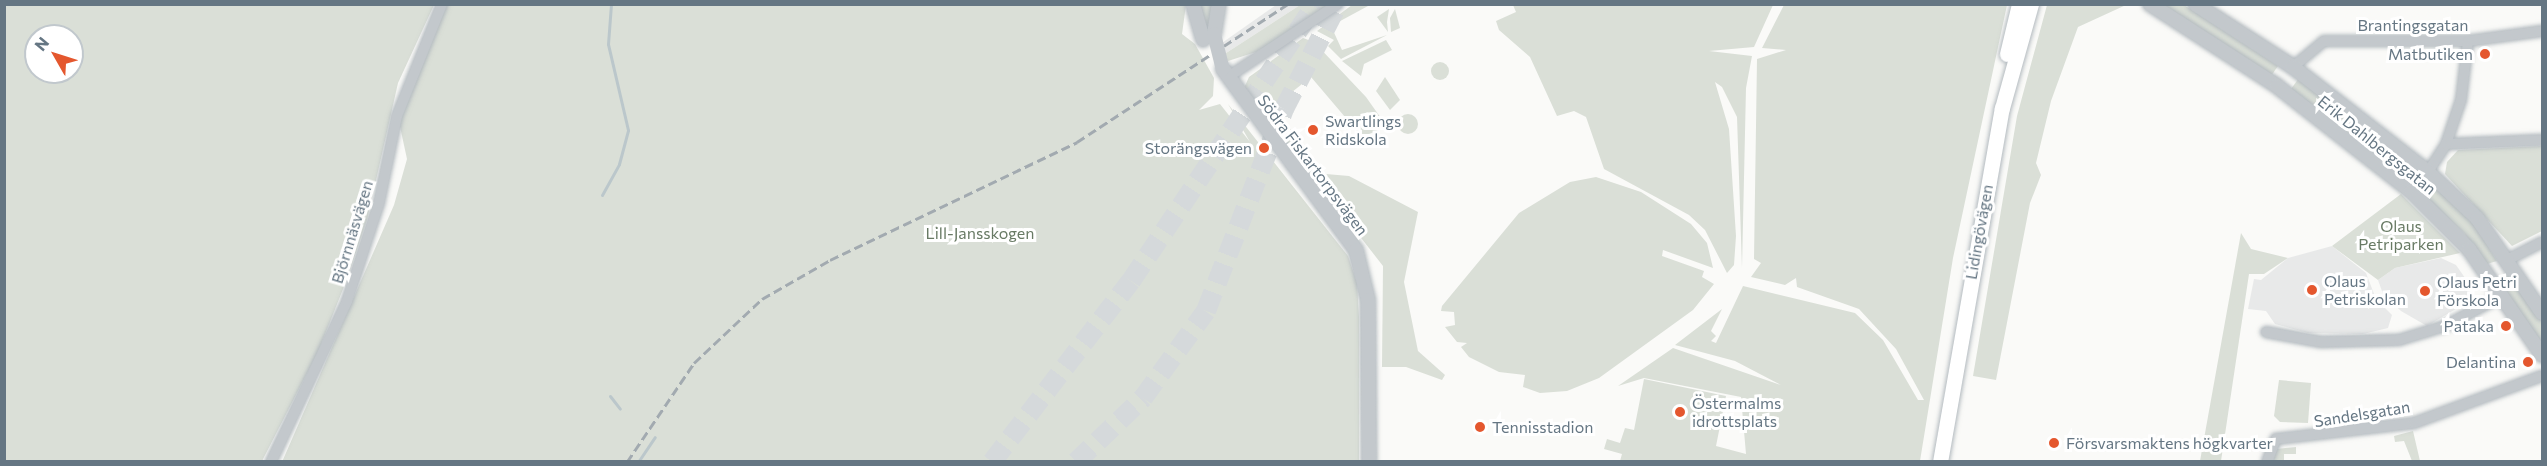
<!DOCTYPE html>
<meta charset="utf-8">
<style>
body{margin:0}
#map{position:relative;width:2547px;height:466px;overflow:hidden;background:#fafaf8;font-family:Commissioner,sans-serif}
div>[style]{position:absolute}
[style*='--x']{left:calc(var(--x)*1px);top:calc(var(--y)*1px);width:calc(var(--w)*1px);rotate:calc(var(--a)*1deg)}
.built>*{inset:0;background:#e8e9e9}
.green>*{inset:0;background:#dadfd7}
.round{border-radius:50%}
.stream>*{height:3px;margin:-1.5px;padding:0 1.5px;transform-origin:1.5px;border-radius:1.5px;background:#bbc7cb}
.motorway-tunnel>*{height:20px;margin-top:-10px;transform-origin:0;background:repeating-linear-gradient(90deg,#d5d9db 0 20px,transparent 0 30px)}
.roads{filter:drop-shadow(0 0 2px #b3babf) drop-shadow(0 0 2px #b3babf)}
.minor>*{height:10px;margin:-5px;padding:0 5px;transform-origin:5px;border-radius:5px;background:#c3c8cc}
.tertiary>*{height:14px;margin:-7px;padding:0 7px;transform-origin:7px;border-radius:7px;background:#c3c8cc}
.secondary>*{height:15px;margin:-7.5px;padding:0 7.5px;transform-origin:7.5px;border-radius:7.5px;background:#fff}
.rail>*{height:3px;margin-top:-1.5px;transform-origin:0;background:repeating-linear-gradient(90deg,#a2aab0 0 9px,transparent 0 13.5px)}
.tertiary-bridge>*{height:14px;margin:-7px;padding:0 7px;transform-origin:7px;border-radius:7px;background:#c3c8cc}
.dots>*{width:16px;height:16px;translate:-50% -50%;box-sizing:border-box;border:3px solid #fff;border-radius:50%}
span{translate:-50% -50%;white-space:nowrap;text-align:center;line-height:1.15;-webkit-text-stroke:6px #fff;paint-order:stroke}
.street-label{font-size:16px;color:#657683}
.poi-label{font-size:16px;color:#657683}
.right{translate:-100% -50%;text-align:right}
.left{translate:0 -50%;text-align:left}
.park-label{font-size:16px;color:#687a64}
.frame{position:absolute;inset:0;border:6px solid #657683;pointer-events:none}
.north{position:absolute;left:24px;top:24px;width:60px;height:60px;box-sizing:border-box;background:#fff;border:2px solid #c1c8cd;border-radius:50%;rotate:309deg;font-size:16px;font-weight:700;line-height:24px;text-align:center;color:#657683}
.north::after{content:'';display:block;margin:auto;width:21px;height:27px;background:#e4572e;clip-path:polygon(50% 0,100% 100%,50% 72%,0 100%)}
</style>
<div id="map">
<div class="built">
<i style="clip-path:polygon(1276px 5px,1300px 5px,1223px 55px,1219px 45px)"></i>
<i style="clip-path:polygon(2332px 246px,2366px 273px,2376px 299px,2392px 315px,2388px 328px,2363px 334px,2308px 333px,2275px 324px,2266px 311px,2248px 309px,2254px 279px,2261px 280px,2288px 258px)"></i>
<i style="clip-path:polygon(2441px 258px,2456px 265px,2470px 285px,2471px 300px,2427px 326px,2401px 311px,2383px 294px,2378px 280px,2395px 268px)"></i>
</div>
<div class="green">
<i style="clip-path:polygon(evenodd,4px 5px,434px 5px,398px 83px,367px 220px,347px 279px,318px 352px,262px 461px,5px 461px,4px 5px,36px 36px,72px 36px,72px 72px,36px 72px,36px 36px)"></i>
<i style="clip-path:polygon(445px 5px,1186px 5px,1182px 34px,1195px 44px,1214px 78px,1213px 96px,1199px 110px,1220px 104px,1250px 142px,1228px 104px,1348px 256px,1357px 283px,1359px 317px,1359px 461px,282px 462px,394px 205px,407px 159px,399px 122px)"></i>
<i style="clip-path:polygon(1195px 5px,1215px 5px,1211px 36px,1200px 41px)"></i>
<i style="clip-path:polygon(1300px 5px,1333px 5px,1256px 52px,1228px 61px,1223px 55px)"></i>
<i style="clip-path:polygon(1352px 5px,1391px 5px,1368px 6px,1331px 26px,1342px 50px,1387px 35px,1341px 59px,1328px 46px,1334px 40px,1317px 31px)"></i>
<i style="clip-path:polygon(1513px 5px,1773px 5px,1754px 47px,1709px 51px,1752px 56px,1746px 88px,1742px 268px,1737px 117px,1722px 87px,1715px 82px,1729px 129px,1736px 236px,1734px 265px,1727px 273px,1705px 230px,1689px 215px,1604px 169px,1586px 117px,1574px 111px,1557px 116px,1530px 57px,1499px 30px,1496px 21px,1516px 12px)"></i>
<i style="clip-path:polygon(1784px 5px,2007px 5px,1953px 258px,1920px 461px,1620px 461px,1622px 454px,1604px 449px,1607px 439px,1620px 443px,1625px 428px,1634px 430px,1644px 379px,1726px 396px,1716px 446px,1746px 454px,1741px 397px,1644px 378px,1618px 386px,1673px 348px,1781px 385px,1735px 361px,1675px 345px,1722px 309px,1711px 331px,1716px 336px,1711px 341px,1716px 343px,1743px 286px,1855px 313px,1883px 340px,1918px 400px,1924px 400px,1896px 349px,1859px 309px,1797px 287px,1796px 278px,1785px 285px,1751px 277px,1761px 263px,1754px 259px,1757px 59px,1786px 50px,1762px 48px)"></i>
<i style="clip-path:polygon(2047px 5px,2126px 5px,2078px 27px,2051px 101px,2036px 163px,2041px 175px,2030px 203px,1996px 380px,1973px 376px,2017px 116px)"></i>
<i style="clip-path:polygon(2162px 5px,2184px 5px,2278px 66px,2271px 76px)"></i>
<i style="clip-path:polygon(1389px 9px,1387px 22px,1388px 32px,1377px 17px)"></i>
<i style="clip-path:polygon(1395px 9px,1400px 28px,1391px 32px,1390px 18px)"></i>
<i style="clip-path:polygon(1303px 38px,1314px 42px,1366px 97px,1383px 121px,1381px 129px,1362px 137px,1311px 77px,1273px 107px,1326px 174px,1349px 176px,1418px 212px,1404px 282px,1418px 351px,1445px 375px,1442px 380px,1406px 367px,1382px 367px,1383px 266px,1244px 88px,1249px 77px)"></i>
<i style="clip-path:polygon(1386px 40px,1392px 50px,1364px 64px,1361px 76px,1342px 61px)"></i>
<i class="round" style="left:1431px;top:62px;width:18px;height:18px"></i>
<i style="clip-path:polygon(1385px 77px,1400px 100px,1390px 110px,1376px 91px)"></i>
<i style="clip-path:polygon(2299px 78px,2416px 169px,2408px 178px,2291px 89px)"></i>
<i class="round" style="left:1398px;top:114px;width:20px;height:20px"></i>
<i style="clip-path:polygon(2542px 146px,2542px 231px,2512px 246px,2445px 174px,2447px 162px,2458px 150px)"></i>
<i style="clip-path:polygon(1596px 177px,1641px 192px,1691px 224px,1707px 243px,1713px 268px,1663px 250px,1662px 256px,1704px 271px,1702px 277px,1714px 284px,1693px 310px,1599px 378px,1567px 391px,1540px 393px,1523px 387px,1525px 375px,1499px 372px,1469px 357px,1461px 347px,1467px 343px,1457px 342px,1445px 327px,1455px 325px,1454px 312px,1441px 311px,1442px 306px,1519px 213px,1570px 182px)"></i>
<i style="clip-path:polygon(2432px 185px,2474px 224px,2497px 261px,2487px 264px,2464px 233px,2424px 195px)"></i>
<i style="clip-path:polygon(2401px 194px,2460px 253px,2395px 268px,2378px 280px,2332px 246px)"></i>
<i style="clip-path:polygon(2241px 233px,2251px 249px,2288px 258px,2264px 274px,2249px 274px,2221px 461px,2200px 461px)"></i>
<i style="clip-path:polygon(2510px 274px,2542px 322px,2542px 346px,2499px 282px)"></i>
<i style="clip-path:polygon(2279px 380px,2311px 383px,2308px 423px,2280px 422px,2274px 416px)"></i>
<i style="clip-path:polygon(2413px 431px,2420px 461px,2412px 461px,2404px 441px,2395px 442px,2394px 436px)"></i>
<i style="clip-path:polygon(2296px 447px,2296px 454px,2284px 454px,2284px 461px,2273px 462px,2276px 449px)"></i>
</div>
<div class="stream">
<i style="--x:602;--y:195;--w:35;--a:-61"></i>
<i style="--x:619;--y:164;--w:35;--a:-75"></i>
<i style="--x:628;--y:130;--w:88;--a:-103.1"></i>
<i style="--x:608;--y:44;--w:40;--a:-85.7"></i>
<i style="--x:610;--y:396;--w:16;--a:52"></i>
<i style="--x:638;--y:462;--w:30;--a:-56"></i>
</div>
<div class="motorway-tunnel">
<i style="--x:992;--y:462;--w:228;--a:-52.5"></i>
<i style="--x:1131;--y:281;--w:333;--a:-56.3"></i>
<i style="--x:1076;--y:462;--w:93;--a:-43.7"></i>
<i style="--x:1143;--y:398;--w:107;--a:-54.1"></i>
<i style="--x:1206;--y:311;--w:217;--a:-68.9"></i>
<i style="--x:1284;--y:109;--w:118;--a:-62.8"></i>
</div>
<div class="roads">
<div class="minor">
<i style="--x:2293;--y:67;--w:40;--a:-40"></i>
<i style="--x:2324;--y:41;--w:144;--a:0"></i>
<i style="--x:2468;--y:41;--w:75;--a:-7.7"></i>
<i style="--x:1228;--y:77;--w:132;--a:-33.6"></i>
<i style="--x:2446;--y:144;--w:96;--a:-2.4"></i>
<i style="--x:2428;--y:172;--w:33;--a:-57"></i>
<i style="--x:2446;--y:144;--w:46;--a:-71.2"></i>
<i style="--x:2461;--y:100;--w:59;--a:-83.2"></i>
<i style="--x:2507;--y:260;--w:39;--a:-27"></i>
<i style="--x:2266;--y:332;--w:56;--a:10.3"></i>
<i style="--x:2321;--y:342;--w:78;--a:-1.5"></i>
<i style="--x:2399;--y:340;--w:48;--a:-16.9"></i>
<i style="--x:2445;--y:326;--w:64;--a:-27.8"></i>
<i style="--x:271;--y:462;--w:178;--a:-64.7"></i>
<i style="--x:347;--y:301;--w:103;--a:-71.9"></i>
<i style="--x:379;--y:203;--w:89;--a:-78.3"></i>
<i style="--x:397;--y:116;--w:121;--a:-68.1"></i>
<i style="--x:2267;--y:462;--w:25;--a:-69"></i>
<i style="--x:2276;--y:439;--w:139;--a:-6.6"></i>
<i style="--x:2414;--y:423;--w:136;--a:-20.2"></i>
</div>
<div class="tertiary">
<i style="--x:1193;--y:4;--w:37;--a:74"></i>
<i style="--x:2150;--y:4;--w:151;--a:32.8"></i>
<i style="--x:2277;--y:86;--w:170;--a:38.1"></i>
<i style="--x:2411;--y:191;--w:82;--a:45"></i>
<i style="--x:2469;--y:249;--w:129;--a:55.4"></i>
<i style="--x:2195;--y:4;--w:117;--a:32.7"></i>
<i style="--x:2293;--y:67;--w:171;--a:37.9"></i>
<i style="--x:2428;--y:172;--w:67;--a:43.2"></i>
<i style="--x:2477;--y:218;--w:115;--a:55.6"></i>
<i style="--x:1214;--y:34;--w:30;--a:-81"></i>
<i style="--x:1223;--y:69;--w:225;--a:53.7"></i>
<i style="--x:1356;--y:250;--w:51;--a:76.5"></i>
<i style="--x:1368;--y:300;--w:162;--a:89.6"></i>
</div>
<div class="secondary">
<i style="--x:2007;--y:54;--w:51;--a:-76.5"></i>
<i style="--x:1940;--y:462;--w:359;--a:-80.1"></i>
<i style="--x:2002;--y:108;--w:108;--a:-74.4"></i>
</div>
</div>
<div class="rail">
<i style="--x:627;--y:462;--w:120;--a:-55.9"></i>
<i style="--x:694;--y:363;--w:93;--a:-43.3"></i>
<i style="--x:762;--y:299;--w:78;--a:-29.8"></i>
<i style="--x:830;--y:260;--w:274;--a:-25.5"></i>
<i style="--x:1077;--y:142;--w:252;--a:-33.2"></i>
</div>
<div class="tertiary-bridge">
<i style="--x:1214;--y:34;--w:36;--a:76"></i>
</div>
<div class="dots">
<i style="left:2485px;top:54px;background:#e4572e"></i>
<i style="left:1313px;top:130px;background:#e4572e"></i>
<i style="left:1264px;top:148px;background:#e4572e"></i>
<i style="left:2312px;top:290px;background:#e4572e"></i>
<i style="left:2425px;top:291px;background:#e4572e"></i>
<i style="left:2506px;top:326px;background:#e4572e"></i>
<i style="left:2528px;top:362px;background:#e4572e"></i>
<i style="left:1680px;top:412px;background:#e4572e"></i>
<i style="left:1480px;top:427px;background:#e4572e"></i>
<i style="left:2054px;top:443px;background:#e4572e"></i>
</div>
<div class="street-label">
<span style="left:2413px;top:25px">Brantingsgatan</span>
<span style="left:2377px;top:145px;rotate:39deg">Erik Dahlbergsgatan</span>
<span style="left:1313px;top:165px;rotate:53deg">Södra Fiskartorpsvägen</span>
<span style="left:352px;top:232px;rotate:-73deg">Björnnäsvägen</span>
<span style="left:1979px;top:232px;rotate:-80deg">Lidingövägen</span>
<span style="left:2362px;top:414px;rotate:-9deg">Sandelsgatan</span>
</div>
<div class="poi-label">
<span class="right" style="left:2473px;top:54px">Matbutiken</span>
<span class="left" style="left:1325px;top:130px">Swartlings<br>Ridskola</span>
<span class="right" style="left:1252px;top:148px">Storängsvägen</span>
<span class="left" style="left:2324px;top:290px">Olaus<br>Petriskolan</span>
<span class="left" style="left:2437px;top:291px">Olaus Petri<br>Förskola</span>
<span class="right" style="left:2494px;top:326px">Pataka</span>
<span class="right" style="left:2516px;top:362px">Delantina</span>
<span class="left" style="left:1692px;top:412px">Östermalms<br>idrottsplats</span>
<span class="left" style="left:1492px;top:427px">Tennisstadion</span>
<span class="left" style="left:2066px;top:443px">Försvarsmaktens högkvarter</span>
</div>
<div class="park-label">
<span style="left:2401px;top:235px">Olaus<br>Petriparken</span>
<span style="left:980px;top:233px">Lill-Jansskogen</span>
</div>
<div class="frame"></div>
<div class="north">N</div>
</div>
